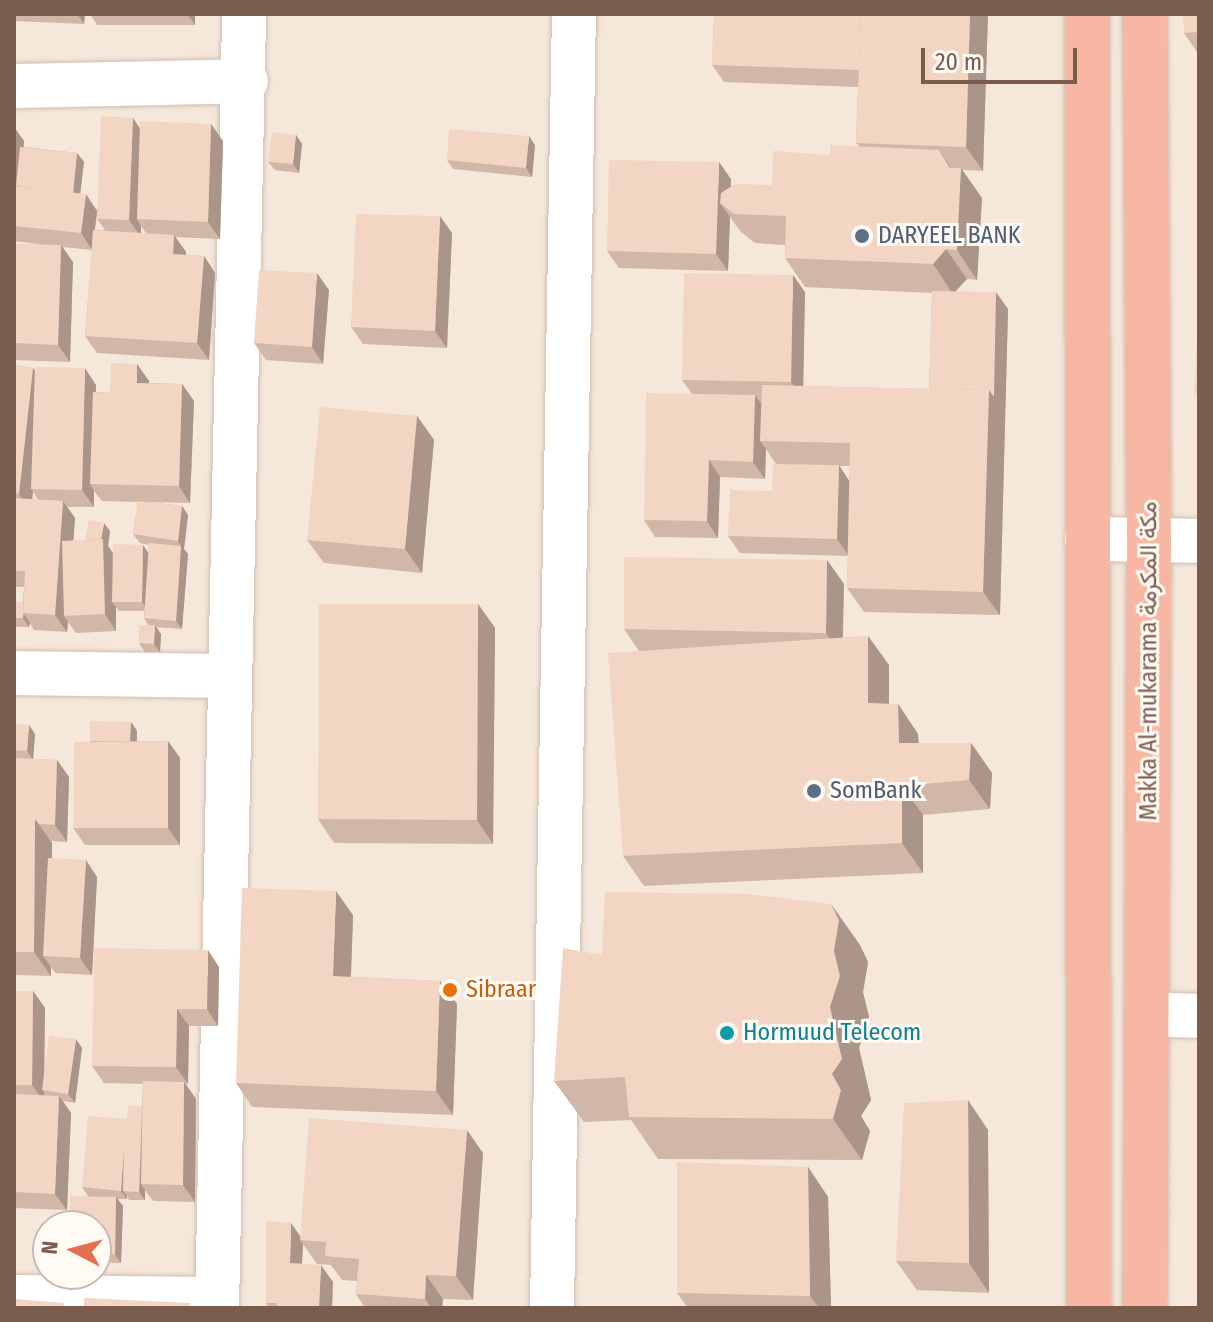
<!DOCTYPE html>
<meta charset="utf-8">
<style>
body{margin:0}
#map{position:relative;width:1213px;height:1322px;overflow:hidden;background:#fdf6ec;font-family:"Fira Sans Condensed",Vazirmatn,sans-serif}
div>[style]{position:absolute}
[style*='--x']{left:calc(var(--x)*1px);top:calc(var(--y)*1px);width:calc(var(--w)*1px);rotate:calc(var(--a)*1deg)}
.residential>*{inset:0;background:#f5e8da}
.roads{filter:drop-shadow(0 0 2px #d1beb0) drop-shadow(0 0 2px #d1beb0)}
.minor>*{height:44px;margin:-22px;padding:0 22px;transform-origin:22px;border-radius:22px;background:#fff}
.highway>*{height:44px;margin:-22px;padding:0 22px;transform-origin:22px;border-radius:22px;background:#f7b7a3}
.wall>*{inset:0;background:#d1b7a8}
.shaded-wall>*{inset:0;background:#aa9588}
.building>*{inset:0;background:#f3d5c3}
.dots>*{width:22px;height:22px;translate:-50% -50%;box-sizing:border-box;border:4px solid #fffaf3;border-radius:50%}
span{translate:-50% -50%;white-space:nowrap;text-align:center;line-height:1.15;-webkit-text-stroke:6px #fffaf3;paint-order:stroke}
.service-label{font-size:24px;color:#4e5e75}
.left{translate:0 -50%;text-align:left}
.street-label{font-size:24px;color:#7a5c4d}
.food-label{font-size:24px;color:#c56008}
.culture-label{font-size:24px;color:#0d838f}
.frame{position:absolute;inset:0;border:16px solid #7a5c4d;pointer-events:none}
.north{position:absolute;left:32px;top:1210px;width:80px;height:80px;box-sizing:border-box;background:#fffaf3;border:2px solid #cabbb1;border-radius:50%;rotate:276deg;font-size:22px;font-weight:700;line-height:32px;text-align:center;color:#7a5c4d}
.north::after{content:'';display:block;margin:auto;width:28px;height:36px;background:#e76f51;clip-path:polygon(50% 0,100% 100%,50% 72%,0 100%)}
.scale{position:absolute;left:921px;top:48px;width:156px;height:36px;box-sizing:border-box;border:4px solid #7a5c4d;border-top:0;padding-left:10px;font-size:24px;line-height:28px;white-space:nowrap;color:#7a5c4d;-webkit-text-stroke:6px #fffaf3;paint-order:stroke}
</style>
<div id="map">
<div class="residential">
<i style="clip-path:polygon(evenodd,14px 14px,1199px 14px,1199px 1308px,14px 1308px,14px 14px,48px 1226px,96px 1226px,96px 1274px,48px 1274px,48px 1226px)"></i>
</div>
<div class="roads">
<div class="minor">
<i style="--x:14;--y:86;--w:232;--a:-1.2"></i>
<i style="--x:1087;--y:539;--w:112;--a:1"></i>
<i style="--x:14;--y:673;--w:213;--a:0.8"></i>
<i style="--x:1148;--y:1014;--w:51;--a:2.2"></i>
<i style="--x:14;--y:1297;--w:203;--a:0.6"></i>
<i style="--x:217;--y:1308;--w:1294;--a:-88.8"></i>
<i style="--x:552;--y:1308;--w:1294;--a:-89.03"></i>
</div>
<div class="highway">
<i style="--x:1087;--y:14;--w:1294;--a:89.91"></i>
<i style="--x:1145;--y:1308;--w:767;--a:-89.7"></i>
<i style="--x:1149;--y:541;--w:527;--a:-90.43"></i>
</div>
</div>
<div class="wall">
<i style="clip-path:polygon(14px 14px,85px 14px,84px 24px,14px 21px)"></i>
<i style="clip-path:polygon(90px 14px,195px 14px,195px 25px,97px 25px)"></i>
<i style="clip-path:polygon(evenodd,714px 14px,988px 14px,983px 171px,962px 170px,982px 198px,977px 280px,967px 279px,956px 291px,1008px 309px,1000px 615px,864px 612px,847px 588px,848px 556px,740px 553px,728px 536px,772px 491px,776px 464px,766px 449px,765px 479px,720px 477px,718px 538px,655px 537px,644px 520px,692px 394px,682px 380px,805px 292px,803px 386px,929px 389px,932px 293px,805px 287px,785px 258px,785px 245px,755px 243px,741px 232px,730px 217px,728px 271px,619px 268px,607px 251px,731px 179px,731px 187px,772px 185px,830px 155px,859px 146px,856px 143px,858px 87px,724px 82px,712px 65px,714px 14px,839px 466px,850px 466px,849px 481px,839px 466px)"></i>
<i style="clip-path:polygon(1199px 14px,1199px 55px,1184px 33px)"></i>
<i style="clip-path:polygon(evenodd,133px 118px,140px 128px,211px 124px,223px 141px,220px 239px,175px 237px,186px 252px,186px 255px,204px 256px,215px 273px,209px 360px,97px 353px,85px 336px,92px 250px,62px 247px,73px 262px,70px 362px,14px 360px,14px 244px,45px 245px,14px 241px,14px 127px,24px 141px,24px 147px,77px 153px,84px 162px,80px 193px,97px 210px,133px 118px,97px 215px,97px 219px,105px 230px,95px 230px,97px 215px,133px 118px,141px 226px,146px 233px,141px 233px,141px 226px)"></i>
<i style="clip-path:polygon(296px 135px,302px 144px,299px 173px,275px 170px,268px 162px)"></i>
<i style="clip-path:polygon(535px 145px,532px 177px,453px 169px,447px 160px)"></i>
<i style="clip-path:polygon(452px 233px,447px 348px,363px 344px,351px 327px)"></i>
<i style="clip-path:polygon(329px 290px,323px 364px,266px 360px,254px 343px)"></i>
<i style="clip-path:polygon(evenodd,137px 364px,149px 381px,149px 383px,182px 384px,194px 401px,190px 503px,148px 502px,182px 506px,188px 515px,184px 549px,188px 554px,182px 629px,156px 627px,161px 634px,160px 652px,145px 652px,139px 643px,148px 625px,144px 618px,144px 611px,119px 611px,116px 607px,116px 631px,76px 633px,68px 622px,67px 632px,34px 630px,30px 623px,29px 627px,16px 627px,14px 624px,14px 602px,23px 602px,24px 587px,14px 587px,14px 365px,33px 368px,35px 370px,96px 385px,96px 392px,110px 393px,137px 364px,33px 491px,38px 500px,32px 499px,33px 491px,137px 364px,94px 491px,102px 501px,138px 502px,133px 534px,140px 543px,149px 545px,148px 553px,143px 545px,113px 554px,108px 546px,110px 531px,85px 540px,73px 541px,75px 518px,67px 507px,94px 507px,94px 491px)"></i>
<i style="clip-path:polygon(417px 416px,434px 440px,422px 573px,324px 563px,307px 540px)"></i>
<i style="clip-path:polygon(827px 560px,844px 584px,843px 638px,868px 636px,889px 665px,889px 704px,898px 704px,918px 734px,919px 743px,971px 743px,992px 773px,990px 809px,923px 815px,923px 873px,644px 886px,623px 856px,639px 651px,624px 629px)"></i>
<i style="clip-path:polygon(478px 604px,495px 628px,493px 844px,334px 843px,318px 819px)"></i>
<i style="clip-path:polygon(131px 722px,137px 731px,137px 741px,168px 741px,180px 758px,180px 845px,85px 845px,73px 828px,90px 741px)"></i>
<i style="clip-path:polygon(14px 724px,35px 734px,33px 759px,57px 760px,69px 777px,67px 842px,50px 841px,52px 843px,52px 858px,97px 877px,92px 975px,55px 973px,51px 967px,51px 976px,14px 975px)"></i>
<i style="clip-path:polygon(353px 915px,351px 977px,440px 981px,457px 1004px,453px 1115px,252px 1107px,236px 1083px)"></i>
<i style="clip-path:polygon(860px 945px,868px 962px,863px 992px,869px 1017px,859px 1048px,871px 1100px,861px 1116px,870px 1131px,862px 1160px,658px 1159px,631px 1120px,584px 1122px,554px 1081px,602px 955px)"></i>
<i style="clip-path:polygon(219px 967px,218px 1026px,189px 1026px,188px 1084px,186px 1084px,196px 1099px,195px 1202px,153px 1201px,145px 1190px,145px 1200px,129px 1200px,127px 1196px,127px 1199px,117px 1199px,123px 1206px,121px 1263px,96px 1262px,96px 1226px,88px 1196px,82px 1187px,127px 1119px,142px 1106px,143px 1084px,104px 1083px,92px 1066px)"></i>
<i style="clip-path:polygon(14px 991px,33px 991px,45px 1008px,44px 1077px,82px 1048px,75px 1103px,63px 1101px,71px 1113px,67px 1210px,14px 1208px)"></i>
<i style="clip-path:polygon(988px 1130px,989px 1293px,917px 1290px,896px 1261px)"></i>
<i style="clip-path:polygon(483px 1153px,473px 1300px,443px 1299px,442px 1308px,365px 1308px,356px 1294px,357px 1281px,342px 1280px,331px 1265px,317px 1264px,303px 1244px,302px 1264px,333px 1282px,332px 1308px,269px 1308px,266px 1303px,301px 1236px)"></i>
<i style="clip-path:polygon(808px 1167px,828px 1197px,831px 1308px,688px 1308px,677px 1293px)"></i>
</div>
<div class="shaded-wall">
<i style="clip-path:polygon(77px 14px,85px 14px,84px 24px)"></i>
<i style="clip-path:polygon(187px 14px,195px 14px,195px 25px)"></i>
<i style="clip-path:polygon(970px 14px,988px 14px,983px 171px,966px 147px)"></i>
<i style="clip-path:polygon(133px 118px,144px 135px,137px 219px,141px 226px,141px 237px,129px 220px)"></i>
<i style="clip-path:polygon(211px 124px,223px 141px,220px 239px,208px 222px)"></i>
<i style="clip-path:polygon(14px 127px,24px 141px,19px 189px,14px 197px)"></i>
<i style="clip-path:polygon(296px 135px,302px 144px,299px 173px,293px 164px)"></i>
<i style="clip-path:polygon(529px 136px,535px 145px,532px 177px,526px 168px)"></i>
<i style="clip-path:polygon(939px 150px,960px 181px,961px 168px,982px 198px,977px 280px,957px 250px)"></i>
<i style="clip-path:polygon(77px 153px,84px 162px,79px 204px,73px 195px)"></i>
<i style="clip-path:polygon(719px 162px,731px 179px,730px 211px,720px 203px,730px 217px,728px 271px,716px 254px)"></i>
<i style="clip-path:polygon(86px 194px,97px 211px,92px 250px,81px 233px)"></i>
<i style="clip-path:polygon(440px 216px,452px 233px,447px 348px,435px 331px)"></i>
<i style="clip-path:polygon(174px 235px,186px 252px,185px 270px,173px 254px)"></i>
<i style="clip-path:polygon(61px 245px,73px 262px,70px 362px,58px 345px)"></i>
<i style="clip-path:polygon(946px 249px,967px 279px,953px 294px,933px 264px)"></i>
<i style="clip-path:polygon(204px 256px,215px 273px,209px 360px,197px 343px)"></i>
<i style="clip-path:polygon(317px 273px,329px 290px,323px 364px,312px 347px)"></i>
<i style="clip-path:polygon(793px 275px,805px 292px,803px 399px,791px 382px)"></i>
<i style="clip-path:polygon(996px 292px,1008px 309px,1000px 615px,983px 592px,989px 390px)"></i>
<i style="clip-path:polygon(137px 364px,149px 381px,148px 400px,137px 383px)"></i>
<i style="clip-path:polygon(33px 368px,45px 385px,31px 489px,33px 491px,31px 511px,19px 494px)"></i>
<i style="clip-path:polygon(85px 368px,96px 385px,94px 484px,90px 484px,94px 491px,94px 507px,82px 490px)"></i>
<i style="clip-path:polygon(182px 384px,194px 401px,190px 503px,179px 486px)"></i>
<i style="clip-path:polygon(755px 395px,767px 412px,760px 441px,766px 449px,765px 479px,753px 462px)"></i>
<i style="clip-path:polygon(417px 416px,434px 440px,422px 573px,405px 549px)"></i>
<i style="clip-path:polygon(709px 460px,720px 477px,718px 538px,707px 521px)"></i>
<i style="clip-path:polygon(839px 465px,850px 482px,849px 556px,837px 539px)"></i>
<i style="clip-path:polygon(63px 501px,75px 518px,68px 616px,64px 616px,68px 622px,67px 632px,55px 615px)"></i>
<i style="clip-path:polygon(182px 506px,188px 515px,184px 549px,188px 554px,182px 629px,176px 621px,181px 546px,178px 541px)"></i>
<i style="clip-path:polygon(104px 523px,110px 531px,108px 546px,115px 556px,112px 602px,116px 607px,116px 631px,105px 614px,100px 547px)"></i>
<i style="clip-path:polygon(143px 545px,149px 554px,148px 611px,142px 602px)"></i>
<i style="clip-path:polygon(827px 560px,844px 584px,842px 657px,826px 633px)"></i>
<i style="clip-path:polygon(478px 604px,495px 628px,493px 844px,477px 820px)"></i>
<i style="clip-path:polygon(24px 614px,30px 623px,29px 627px,23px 618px)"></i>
<i style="clip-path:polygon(155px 625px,161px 634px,160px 652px,154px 644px)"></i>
<i style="clip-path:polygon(868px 636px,889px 665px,889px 732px,868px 703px)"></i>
<i style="clip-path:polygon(898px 704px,918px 734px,919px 772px,899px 743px)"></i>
<i style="clip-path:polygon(131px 722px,137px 731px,136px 754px,130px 745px)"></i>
<i style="clip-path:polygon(29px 725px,35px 734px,33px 760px,27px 751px)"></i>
<i style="clip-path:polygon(168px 741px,180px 758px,180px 845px,168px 828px)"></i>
<i style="clip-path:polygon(971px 743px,992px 773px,990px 809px,969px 780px)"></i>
<i style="clip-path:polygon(57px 760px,69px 777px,67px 842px,55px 825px)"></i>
<i style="clip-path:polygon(902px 786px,923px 815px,923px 873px,902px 843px)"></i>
<i style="clip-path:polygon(35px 819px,52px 843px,51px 956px,43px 956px,51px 967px,51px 976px,34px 952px)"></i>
<i style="clip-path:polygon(86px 860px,97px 877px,92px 975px,80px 958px)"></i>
<i style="clip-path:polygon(336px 891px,353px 915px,350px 1000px,333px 976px)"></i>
<i style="clip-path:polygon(831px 904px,860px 945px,868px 962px,863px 992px,869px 1017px,859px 1048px,871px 1100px,861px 1116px,870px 1131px,862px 1160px,833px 1119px,830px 1007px,834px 951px)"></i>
<i style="clip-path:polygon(208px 950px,219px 967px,218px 1026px,207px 1009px)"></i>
<i style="clip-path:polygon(440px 981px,457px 1004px,453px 1115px,436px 1091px)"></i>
<i style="clip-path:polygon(33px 991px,45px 1008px,44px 1090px,42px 1090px,44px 1092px,44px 1102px,32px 1085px)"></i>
<i style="clip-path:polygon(177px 1009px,189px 1026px,188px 1084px,176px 1067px)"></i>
<i style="clip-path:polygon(76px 1039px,82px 1048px,75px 1103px,68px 1094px)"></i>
<i style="clip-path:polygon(184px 1082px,196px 1099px,195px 1202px,183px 1185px)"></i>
<i style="clip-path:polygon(59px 1096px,71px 1113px,67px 1210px,55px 1194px)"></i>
<i style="clip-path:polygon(968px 1100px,988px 1130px,989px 1293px,969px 1263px)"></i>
<i style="clip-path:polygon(143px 1106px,141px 1184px,145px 1190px,145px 1200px,139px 1192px)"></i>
<i style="clip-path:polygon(467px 1130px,483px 1153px,473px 1300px,456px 1276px)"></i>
<i style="clip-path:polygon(124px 1149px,123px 1191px,127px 1196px,127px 1199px,121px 1191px)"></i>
<i style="clip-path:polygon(808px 1167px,828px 1197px,831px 1308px,819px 1308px,810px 1296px)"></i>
<i style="clip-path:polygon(116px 1197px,123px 1206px,121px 1263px,115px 1254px)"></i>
<i style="clip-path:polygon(291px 1223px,303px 1240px,300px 1240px,303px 1244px,301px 1280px,290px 1263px)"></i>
<i style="clip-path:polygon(321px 1265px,333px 1282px,332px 1308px,319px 1308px)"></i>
<i style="clip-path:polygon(426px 1275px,443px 1299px,442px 1308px,431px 1308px,425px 1299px)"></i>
</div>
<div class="building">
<i style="clip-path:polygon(714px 14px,861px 14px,859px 70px,712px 65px)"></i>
<i style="clip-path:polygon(861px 14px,970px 14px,966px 147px,856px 143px)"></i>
<i style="clip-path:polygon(1183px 14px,1199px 14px,1199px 32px,1184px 33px)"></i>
<i style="clip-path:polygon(101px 116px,133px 118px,129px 220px,97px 219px)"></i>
<i style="clip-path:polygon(140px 121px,211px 124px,208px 222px,137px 219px)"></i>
<i style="clip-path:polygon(449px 129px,529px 136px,526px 168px,447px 160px)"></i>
<i style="clip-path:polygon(272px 132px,296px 135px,293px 164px,268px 162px)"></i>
<i style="clip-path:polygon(830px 145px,939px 150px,950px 168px,961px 168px,957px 250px,946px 249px,933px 264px,785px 258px,786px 216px,734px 214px,720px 203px,721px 193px,735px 184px,772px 185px,773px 151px,830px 155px)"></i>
<i style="clip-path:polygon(20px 147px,77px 153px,73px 193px,16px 186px)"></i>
<i style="clip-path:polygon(609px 160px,719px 162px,716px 254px,607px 251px)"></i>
<i style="clip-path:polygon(14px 186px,86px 194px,81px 233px,14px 226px)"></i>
<i style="clip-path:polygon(356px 214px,440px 216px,435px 331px,351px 327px)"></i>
<i style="clip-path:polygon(93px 230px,174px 235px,173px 254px,204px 256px,197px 343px,85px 336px)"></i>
<i style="clip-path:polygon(14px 244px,61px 245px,58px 345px,14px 343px)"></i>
<i style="clip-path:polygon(259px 270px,317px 273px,312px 347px,254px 343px)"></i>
<i style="clip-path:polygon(684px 273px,793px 275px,791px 382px,682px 380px)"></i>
<i style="clip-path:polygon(932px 291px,996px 292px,994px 397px,989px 390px,929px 389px)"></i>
<i style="clip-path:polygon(1199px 302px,1199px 395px,1194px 395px)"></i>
<i style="clip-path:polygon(111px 363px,137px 364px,137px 383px,182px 384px,179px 486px,90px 484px,93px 392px,110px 393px)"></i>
<i style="clip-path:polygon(14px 365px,33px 368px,19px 494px,14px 493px)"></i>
<i style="clip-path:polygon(35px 367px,85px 368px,82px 490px,31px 489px)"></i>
<i style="clip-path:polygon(762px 385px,989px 390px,983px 592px,847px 588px,850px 443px,760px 441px)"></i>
<i style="clip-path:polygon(646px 393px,755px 395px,753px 462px,709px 460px,707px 521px,644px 520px)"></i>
<i style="clip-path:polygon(320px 407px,417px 416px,405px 549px,307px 540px)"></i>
<i style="clip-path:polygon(773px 464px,839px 465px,837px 539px,728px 536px,730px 490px,772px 491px)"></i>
<i style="clip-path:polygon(14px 498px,63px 501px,55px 615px,23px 613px,25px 571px,14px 571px)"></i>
<i style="clip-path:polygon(138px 501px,182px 506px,178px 541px,133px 534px)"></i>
<i style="clip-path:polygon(89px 520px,104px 523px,101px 539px,85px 540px)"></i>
<i style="clip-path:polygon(103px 539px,105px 614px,64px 616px,62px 541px)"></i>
<i style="clip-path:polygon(149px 543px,181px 546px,176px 621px,144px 618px)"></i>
<i style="clip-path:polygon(113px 544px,143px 545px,142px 602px,112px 602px)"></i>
<i style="clip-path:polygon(624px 557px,827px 560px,826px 633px,624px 629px)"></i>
<i style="clip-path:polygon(14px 602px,23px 602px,23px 618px,14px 618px)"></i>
<i style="clip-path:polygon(319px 604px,478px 604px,477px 820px,318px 819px)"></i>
<i style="clip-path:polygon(139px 625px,155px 625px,154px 644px,139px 643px)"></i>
<i style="clip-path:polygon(868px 636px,868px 703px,898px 704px,899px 743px,971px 743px,969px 780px,902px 786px,902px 843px,623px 856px,608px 653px)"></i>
<i style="clip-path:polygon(90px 721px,131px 722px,130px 741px,90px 741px)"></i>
<i style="clip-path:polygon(14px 724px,29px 725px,27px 751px,14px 750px)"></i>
<i style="clip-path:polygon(168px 741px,168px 828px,73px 828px,74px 742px)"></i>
<i style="clip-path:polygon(14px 758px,57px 760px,55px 825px,39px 824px,35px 819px,14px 819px)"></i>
<i style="clip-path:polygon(14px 819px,35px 819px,34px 952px,14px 952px)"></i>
<i style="clip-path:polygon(48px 858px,86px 860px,80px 958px,43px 956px)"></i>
<i style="clip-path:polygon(242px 888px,336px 891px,333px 976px,440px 981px,436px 1091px,236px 1083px)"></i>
<i style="clip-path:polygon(605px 892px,748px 894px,831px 904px,839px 920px,834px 951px,840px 976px,830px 1007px,842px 1059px,832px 1074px,841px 1090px,833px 1119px,629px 1117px,625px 1077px,554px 1081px,563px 948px,602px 955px)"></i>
<i style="clip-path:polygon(94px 948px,208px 950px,207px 1009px,177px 1009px,176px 1067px,92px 1066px)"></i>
<i style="clip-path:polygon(14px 991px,33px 991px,32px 1085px,14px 1085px)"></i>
<i style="clip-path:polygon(49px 1036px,76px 1039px,68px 1094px,42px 1090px)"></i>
<i style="clip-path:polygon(143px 1081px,184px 1082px,183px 1185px,141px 1184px)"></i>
<i style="clip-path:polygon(14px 1094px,59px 1096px,55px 1194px,14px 1192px)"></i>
<i style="clip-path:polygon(968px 1100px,969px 1263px,896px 1261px,904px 1103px)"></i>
<i style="clip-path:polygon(128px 1105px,142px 1106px,139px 1192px,123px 1191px,124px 1149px,121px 1191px,82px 1187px,88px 1116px,127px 1119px)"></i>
<i style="clip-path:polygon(309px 1118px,467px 1130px,456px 1276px,426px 1275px,425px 1299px,356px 1294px,359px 1259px,325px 1256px,326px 1242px,300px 1240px)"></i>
<i style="clip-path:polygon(677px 1162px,808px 1167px,810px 1296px,677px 1293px)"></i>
<i style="clip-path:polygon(70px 1196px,116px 1197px,115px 1254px,96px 1254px,96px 1226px,69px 1226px)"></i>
<i style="clip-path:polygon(266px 1221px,291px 1223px,290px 1263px,321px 1265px,319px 1308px,276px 1308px,277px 1303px,266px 1303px)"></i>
<i style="clip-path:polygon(84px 1298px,190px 1303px,190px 1308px,84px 1308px)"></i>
<i style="clip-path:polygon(14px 1299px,64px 1303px,64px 1308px,14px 1308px)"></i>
</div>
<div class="dots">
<i style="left:862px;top:236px;background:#5c6f8a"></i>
<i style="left:814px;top:791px;background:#5c6f8a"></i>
<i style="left:450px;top:990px;background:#e8710a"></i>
<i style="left:727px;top:1033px;background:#0f9aa8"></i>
</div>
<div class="service-label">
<span class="left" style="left:878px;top:236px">DARYEEL BANK</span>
<span class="left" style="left:830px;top:791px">SomBank</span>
</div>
<div class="street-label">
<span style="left:1149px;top:661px;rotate:-90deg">Makka Al-mukarama مكة المكرمة</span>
</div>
<div class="food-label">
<span class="left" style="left:466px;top:990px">Sibraar</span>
</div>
<div class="culture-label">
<span class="left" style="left:743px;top:1033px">Hormuud Telecom</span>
</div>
<div class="frame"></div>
<div class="north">N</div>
<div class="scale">20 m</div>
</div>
